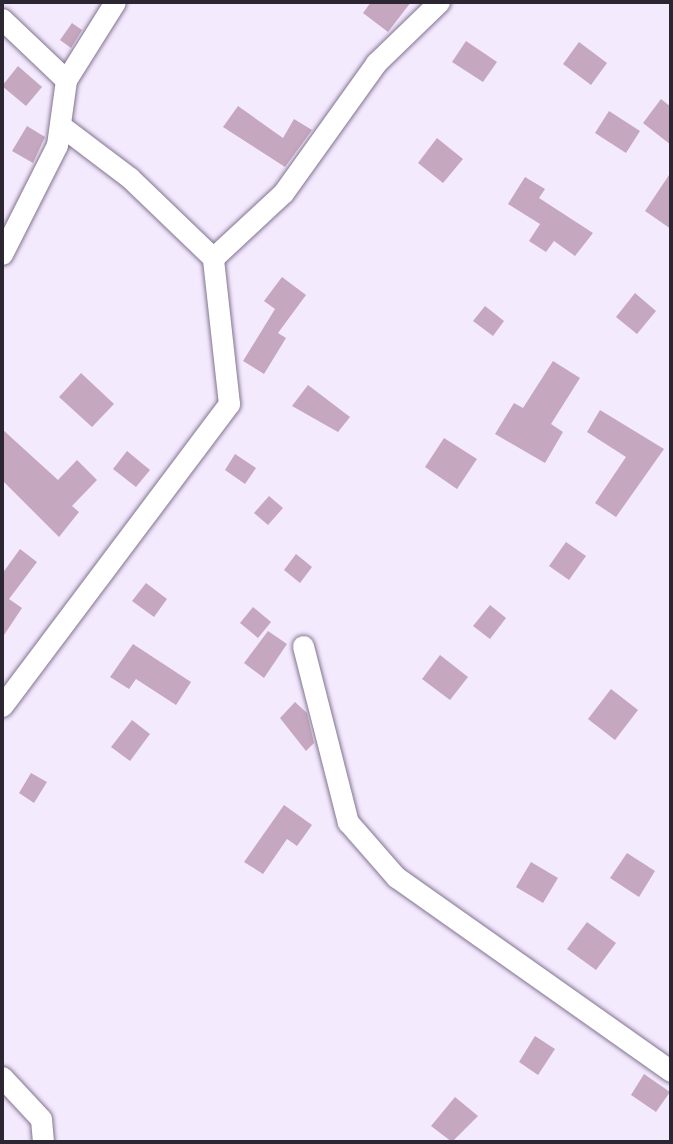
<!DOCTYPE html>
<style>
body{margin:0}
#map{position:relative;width:673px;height:1144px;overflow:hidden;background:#f4eafe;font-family:"Titillium Web",sans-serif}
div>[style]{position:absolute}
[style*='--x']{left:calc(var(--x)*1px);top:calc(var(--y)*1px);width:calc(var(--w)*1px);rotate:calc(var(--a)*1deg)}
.building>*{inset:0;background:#c5a7bf}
.roads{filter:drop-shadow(0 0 2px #827390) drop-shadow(0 0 2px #827390)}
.minor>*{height:21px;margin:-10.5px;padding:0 10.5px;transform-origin:10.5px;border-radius:10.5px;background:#fff}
span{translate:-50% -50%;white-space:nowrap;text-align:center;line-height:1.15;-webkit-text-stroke:5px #f4eafe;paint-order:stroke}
.frame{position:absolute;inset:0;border:4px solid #2c2632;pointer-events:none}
</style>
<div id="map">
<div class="building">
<i style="clip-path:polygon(371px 2px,411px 2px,388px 32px,363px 13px)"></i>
<i style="clip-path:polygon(72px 23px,82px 30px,71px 48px,60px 40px)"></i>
<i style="clip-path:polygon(466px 41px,497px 62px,483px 82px,452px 62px)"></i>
<i style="clip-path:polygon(579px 42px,607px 63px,591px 85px,563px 64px)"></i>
<i style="clip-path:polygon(18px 66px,42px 87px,26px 106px,2px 86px)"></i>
<i style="clip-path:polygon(661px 99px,671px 107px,671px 145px,643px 123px)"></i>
<i style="clip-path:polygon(238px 106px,283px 138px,294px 119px,312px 130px,285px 167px,223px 127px)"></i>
<i style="clip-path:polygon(609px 111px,640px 131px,626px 153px,595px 133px)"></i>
<i style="clip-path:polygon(27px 126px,45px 137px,33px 163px,12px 151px)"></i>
<i style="clip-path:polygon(437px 138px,463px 159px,443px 183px,418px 163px)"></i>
<i style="clip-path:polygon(671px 172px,671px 229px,645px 211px)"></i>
<i style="clip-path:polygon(525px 177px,545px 189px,539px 198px,593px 233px,575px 256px,554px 241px,546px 252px,529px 241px,540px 224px,508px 204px)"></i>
<i style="clip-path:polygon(282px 277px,306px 295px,278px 333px,286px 338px,264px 374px,243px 361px,275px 309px,264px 301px)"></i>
<i style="clip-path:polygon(635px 293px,656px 311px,637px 334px,616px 317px)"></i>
<i style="clip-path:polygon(485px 306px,504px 321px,493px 336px,473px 321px)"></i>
<i style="clip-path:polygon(553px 361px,580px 378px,551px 424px,563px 432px,545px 463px,495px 434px,514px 403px,523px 408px)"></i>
<i style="clip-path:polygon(81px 373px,114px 404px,92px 427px,59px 397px)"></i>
<i style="clip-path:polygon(308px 385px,350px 417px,338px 432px,292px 406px)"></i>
<i style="clip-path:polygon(600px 410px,664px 449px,616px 517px,595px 503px,626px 457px,587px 432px)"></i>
<i style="clip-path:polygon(2px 429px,58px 480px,77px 460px,97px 480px,72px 506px,79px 512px,59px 537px,2px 480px)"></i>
<i style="clip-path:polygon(444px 438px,477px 459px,457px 489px,425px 467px)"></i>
<i style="clip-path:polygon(127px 451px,150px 470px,136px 487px,113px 469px)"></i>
<i style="clip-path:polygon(235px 454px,256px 468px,245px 484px,225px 470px)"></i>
<i style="clip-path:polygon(269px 496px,283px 508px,268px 525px,254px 513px)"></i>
<i style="clip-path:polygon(566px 542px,586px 556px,569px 580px,549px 566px)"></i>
<i style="clip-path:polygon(20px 549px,37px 562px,9px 599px,22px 608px,2px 638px,2px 574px)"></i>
<i style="clip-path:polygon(296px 554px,312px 567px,300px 583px,284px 570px)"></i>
<i style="clip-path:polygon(146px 583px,167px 599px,154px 617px,132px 601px)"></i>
<i style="clip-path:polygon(490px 605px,506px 618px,490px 639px,473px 626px)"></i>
<i style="clip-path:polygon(253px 607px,271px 622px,258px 638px,240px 623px)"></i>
<i style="clip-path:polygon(268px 631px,287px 644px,264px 678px,244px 663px)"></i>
<i style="clip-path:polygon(133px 644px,191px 682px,176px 705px,136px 679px,129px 689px,110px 677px)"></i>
<i style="clip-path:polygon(440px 655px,468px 677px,450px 700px,422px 679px)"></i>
<i style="clip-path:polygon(611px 689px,638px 710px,615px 740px,588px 719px)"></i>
<i style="clip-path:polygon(295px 702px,307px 713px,314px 743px,306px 751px,280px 718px)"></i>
<i style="clip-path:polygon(132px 720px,150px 734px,130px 761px,111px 747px)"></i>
<i style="clip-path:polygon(31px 773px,47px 782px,34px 803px,19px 793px)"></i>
<i style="clip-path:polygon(284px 805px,312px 825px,297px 846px,287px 839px,263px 874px,244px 862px)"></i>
<i style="clip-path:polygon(627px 853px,655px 871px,639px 897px,610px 878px)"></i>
<i style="clip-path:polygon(531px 862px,558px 878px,543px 903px,516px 887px)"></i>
<i style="clip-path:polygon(587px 922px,616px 943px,596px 970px,567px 949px)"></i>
<i style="clip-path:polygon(535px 1036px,555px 1049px,538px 1075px,519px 1062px)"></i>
<i style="clip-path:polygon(644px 1074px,670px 1092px,656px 1112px,631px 1095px)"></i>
<i style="clip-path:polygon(455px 1097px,478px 1116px,452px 1142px,431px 1126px)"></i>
</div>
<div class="roads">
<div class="minor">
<i style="--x:2;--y:19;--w:88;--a:43.6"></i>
<i style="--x:66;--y:80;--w:66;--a:97.9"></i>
<i style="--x:57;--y:145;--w:122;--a:116.8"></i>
<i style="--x:66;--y:80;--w:92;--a:-57.9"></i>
<i style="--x:60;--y:125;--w:88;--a:37.1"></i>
<i style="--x:130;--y:178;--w:115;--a:43.9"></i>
<i style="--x:303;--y:646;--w:182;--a:75.7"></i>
<i style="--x:348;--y:822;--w:73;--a:48.9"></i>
<i style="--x:396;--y:877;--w:337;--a:35.2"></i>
<i style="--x:2;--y:706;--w:378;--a:-53.1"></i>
<i style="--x:229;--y:404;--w:147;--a:-96.3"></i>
<i style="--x:213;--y:258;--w:96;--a:-42.9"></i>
<i style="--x:283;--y:193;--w:160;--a:-54.4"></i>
<i style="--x:376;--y:63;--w:88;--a:-44.1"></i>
<i style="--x:2;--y:1077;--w:57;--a:47.1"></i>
<i style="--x:41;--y:1119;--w:23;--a:85"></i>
</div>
</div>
<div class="frame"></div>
</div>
